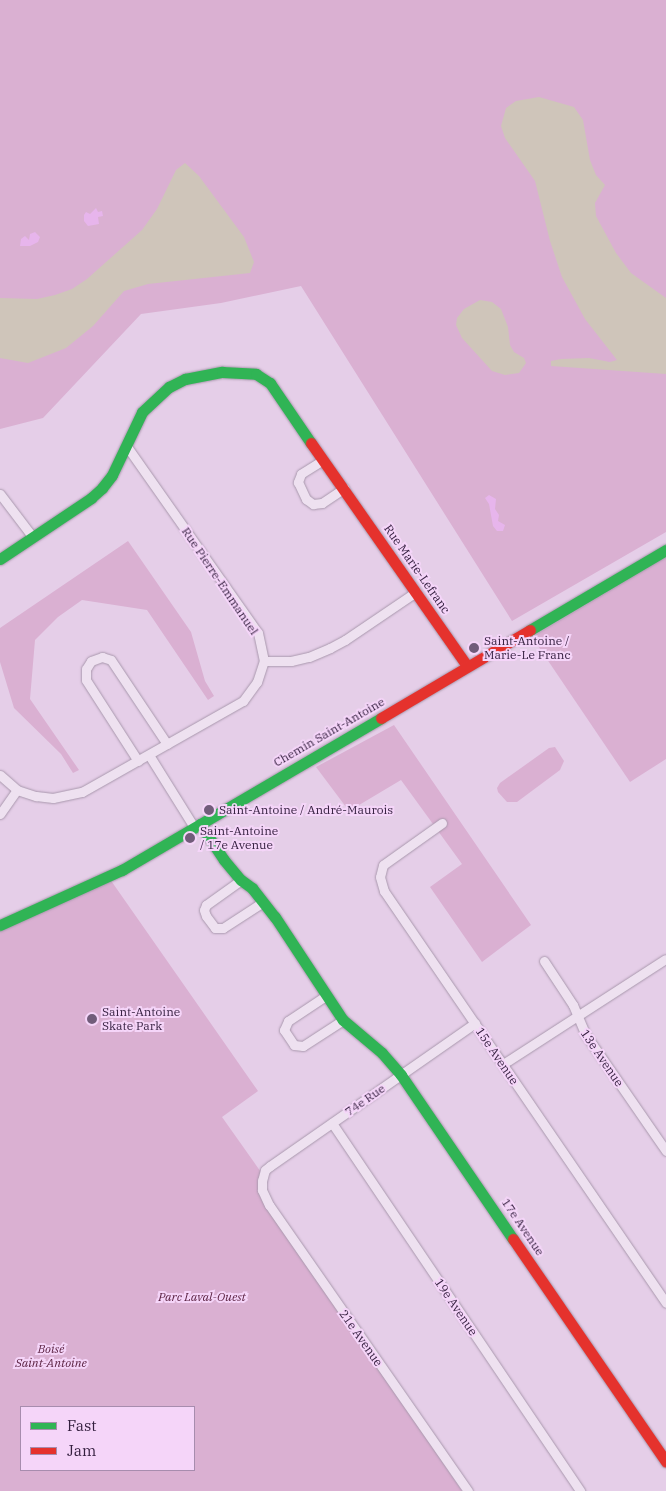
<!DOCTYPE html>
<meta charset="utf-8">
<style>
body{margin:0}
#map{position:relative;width:666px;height:1491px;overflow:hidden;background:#e5cee8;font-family:"IBM Plex Serif",serif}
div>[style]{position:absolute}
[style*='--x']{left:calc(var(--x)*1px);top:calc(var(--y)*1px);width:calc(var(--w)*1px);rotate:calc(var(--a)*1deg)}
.green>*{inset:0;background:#dab0d2}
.sand>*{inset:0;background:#e7b5ec}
.water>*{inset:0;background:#cfc5ba}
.roads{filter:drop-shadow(0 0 1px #a998ad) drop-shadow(0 0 1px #a998ad)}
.street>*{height:9px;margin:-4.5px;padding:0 4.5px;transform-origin:4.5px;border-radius:4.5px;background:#eee1f0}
.fast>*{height:11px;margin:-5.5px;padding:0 5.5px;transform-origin:5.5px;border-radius:5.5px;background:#30b455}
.jam>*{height:11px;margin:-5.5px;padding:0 5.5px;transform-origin:5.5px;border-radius:5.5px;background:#e5322d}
.dots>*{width:14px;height:14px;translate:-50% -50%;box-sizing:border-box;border:2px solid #f5d5f9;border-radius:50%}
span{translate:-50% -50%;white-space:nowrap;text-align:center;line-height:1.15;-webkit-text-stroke:4px #f5d5f9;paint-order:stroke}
.street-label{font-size:12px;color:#331e3e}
.poi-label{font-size:12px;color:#331e3e}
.left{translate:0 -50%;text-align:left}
.park-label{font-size:12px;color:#5c2343;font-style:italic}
.legend{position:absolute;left:20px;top:1406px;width:175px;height:65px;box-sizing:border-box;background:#f5d5f9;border:1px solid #a78cae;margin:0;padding:6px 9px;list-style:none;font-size:15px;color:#331e3e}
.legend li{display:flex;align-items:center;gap:10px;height:25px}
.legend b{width:25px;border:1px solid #a78cae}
</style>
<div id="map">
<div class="green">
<i style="clip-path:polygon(0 0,666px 0,666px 532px,512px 621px,301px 286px,221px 303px,141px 314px,43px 418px,0 429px)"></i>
<i style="clip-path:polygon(128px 541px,191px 632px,205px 681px,214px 696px,208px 700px,147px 610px,82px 600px,58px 617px,35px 640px,30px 699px,79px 770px,73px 773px,61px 754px,14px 708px,0 662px,0 628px)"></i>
<i style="clip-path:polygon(666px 557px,666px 759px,630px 782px,532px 637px)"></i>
<i style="clip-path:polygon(394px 725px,531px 925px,482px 962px,430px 887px,462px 864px,401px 780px,349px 811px,316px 767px)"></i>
<i style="clip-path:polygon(555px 747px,564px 761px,560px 770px,517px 802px,507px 802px,498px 792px,497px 788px,500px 783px,549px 748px)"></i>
<i style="clip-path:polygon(evenodd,105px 872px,258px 1091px,222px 1117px,263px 1175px,261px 1179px,286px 1231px,462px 1491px,0 1491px,0 925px,105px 872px,21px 1407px,194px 1407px,194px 1470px,21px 1470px,21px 1407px)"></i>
</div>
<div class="sand">
<i style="clip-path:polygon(96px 208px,98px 212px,102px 211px,103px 216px,98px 217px,99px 224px,88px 226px,84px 221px,84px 215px,86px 212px,90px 214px)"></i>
<i style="clip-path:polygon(35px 232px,40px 237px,38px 242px,30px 246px,20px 246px,21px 239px,25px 236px,29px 240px,30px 234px)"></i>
<i style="clip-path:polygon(489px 495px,496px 499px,495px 509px,499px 515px,498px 521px,505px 525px,503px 531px,497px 531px,493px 526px,489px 504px,485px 498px)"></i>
</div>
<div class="water">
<i style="clip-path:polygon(539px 97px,574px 107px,583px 120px,590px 160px,596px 175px,605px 185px,595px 203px,596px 216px,616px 253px,631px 273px,666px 298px,666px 374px,551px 366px,551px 361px,561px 359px,589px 358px,610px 362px,617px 360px,585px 319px,562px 277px,550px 241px,535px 181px,505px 138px,501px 126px,506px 108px,516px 101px)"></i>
<i style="clip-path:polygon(185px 163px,199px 176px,244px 237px,254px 262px,250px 273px,148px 284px,124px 291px,93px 326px,66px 348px,28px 363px,0 358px,0 298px,37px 299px,55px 295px,72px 289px,87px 279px,142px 230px,157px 209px,176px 170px)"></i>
<i style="clip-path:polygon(480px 300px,492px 302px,501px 309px,508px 327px,510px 345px,514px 352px,524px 358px,526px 363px,519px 373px,505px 375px,492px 371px,462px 338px,456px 325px,457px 318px,464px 309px)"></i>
</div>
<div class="roads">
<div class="street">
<i style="--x:323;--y:460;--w:26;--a:148"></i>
<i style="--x:301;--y:474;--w:9;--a:111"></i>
<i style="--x:298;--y:482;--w:19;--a:65"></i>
<i style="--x:306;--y:499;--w:9;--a:36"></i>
<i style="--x:313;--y:504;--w:9;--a:-6"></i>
<i style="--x:322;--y:503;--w:27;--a:-34"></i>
<i style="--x:0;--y:494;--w:53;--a:52.7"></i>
<i style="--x:264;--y:661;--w:27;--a:0"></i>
<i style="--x:291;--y:661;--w:18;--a:-13"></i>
<i style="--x:309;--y:657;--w:23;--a:-23"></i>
<i style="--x:330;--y:648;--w:17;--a:-28"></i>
<i style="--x:345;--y:640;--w:86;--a:-34.1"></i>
<i style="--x:149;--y:755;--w:85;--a:58"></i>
<i style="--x:138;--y:761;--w:96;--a:-122.7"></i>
<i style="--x:86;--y:680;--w:11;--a:-90"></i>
<i style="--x:86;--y:669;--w:9;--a:-58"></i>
<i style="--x:91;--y:661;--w:12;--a:-20"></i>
<i style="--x:102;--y:657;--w:9;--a:18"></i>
<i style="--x:111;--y:660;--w:101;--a:56.3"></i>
<i style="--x:0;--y:775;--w:23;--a:41"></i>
<i style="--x:17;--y:790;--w:20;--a:18"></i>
<i style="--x:36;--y:796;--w:17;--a:7"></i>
<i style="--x:53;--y:798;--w:30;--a:-12"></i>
<i style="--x:82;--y:792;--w:185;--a:-29.5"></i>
<i style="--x:243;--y:701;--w:24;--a:-54"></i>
<i style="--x:257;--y:682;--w:22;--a:-72"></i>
<i style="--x:264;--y:661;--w:29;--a:-102"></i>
<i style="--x:258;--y:633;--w:230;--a:-125.1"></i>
<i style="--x:0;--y:814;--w:29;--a:-55"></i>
<i style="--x:442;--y:823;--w:72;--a:144.6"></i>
<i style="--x:383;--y:865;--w:12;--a:104"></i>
<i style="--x:380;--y:877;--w:15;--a:74"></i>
<i style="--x:384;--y:891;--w:499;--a:55.6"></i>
<i style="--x:241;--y:880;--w:43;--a:144.5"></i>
<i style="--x:206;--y:905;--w:5;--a:112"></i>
<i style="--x:204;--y:910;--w:6;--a:72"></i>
<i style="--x:206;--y:916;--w:15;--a:53"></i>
<i style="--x:215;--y:928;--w:8;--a:0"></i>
<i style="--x:223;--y:928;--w:48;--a:-33"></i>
<i style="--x:544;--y:961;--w:53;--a:56.6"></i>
<i style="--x:573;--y:1005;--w:33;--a:67"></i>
<i style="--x:586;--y:1035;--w:141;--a:55.4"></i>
<i style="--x:327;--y:995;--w:47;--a:146.3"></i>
<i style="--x:288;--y:1021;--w:10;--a:114"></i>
<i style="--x:284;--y:1030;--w:18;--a:56"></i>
<i style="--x:294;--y:1045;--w:9;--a:6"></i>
<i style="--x:303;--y:1046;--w:48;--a:-33"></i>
<i style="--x:503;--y:1064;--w:193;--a:-32.9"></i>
<i style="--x:332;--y:1123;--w:444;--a:56"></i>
<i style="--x:468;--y:1491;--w:348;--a:-124.8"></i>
<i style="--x:269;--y:1205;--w:17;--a:-115"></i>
<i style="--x:262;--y:1190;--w:9;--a:-90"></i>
<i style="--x:262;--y:1181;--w:11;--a:-75"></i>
<i style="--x:265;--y:1170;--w:6;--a:-39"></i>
<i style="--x:270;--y:1166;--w:250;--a:-34.9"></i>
</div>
<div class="fast">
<i style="--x:0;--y:559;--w:110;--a:-33.8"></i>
<i style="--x:91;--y:498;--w:15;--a:-42"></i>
<i style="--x:102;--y:488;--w:16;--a:-52"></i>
<i style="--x:112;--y:475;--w:70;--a:-64.5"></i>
<i style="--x:142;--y:412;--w:37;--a:-43"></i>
<i style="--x:169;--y:387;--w:18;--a:-27"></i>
<i style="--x:185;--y:379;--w:38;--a:-11"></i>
<i style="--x:222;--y:372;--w:34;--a:3"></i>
<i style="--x:256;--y:374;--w:17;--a:33"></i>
<i style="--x:270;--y:383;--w:73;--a:55.7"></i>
<i style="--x:530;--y:630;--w:158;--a:-30.5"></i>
<i style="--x:200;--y:824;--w:43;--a:56.3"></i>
<i style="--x:224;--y:860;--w:26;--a:50"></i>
<i style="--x:241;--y:880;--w:14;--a:36"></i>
<i style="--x:252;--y:888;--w:37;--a:52"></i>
<i style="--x:275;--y:917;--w:123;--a:56.6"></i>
<i style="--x:343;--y:1020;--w:51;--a:40.2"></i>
<i style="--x:382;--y:1053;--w:29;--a:49"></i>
<i style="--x:401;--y:1075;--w:199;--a:55.7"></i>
<i style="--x:0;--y:925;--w:134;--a:-24.3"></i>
<i style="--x:122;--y:870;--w:300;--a:-30.4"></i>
</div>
<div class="jam">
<i style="--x:311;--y:443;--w:272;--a:55"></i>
<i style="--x:381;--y:718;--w:173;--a:-30.6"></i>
<i style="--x:513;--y:1239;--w:270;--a:55.5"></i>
</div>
</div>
<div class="dots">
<i style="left:474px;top:648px;background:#715c7a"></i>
<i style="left:209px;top:810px;background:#715c7a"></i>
<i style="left:190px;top:838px;background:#715c7a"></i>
<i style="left:92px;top:1019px;background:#715c7a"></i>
</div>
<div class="street-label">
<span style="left:417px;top:569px;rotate:55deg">Rue Marie-Lefranc</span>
<span style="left:220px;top:581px;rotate:56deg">Rue Pierre-Emmanuel</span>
<span style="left:329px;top:732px;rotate:-30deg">Chemin Saint-Antoine</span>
<span style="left:497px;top:1056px;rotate:56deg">15e Avenue</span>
<span style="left:602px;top:1058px;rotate:56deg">13e Avenue</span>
<span style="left:365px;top:1100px;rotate:-35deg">74e Rue</span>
<span style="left:523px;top:1227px;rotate:56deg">17e Avenue</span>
<span style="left:456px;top:1307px;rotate:56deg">19e Avenue</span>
<span style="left:361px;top:1338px;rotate:55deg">21e Avenue</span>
</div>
<div class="poi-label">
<span class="left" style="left:484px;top:648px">Saint-Antoine /<br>Marie-Le Franc</span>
<span class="left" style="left:219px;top:810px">Saint-Antoine / André-Maurois</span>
<span class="left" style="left:200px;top:838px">Saint-Antoine<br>/ 17e Avenue</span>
<span class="left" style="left:102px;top:1019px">Saint-Antoine<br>Skate Park</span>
</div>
<div class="park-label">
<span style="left:202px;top:1297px">Parc Laval-Ouest</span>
<span style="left:51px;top:1356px">Boisé<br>Saint-Antoine</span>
</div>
<ul class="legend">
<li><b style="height:6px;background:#30b455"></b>Fast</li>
<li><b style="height:6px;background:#e5322d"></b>Jam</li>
</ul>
</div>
